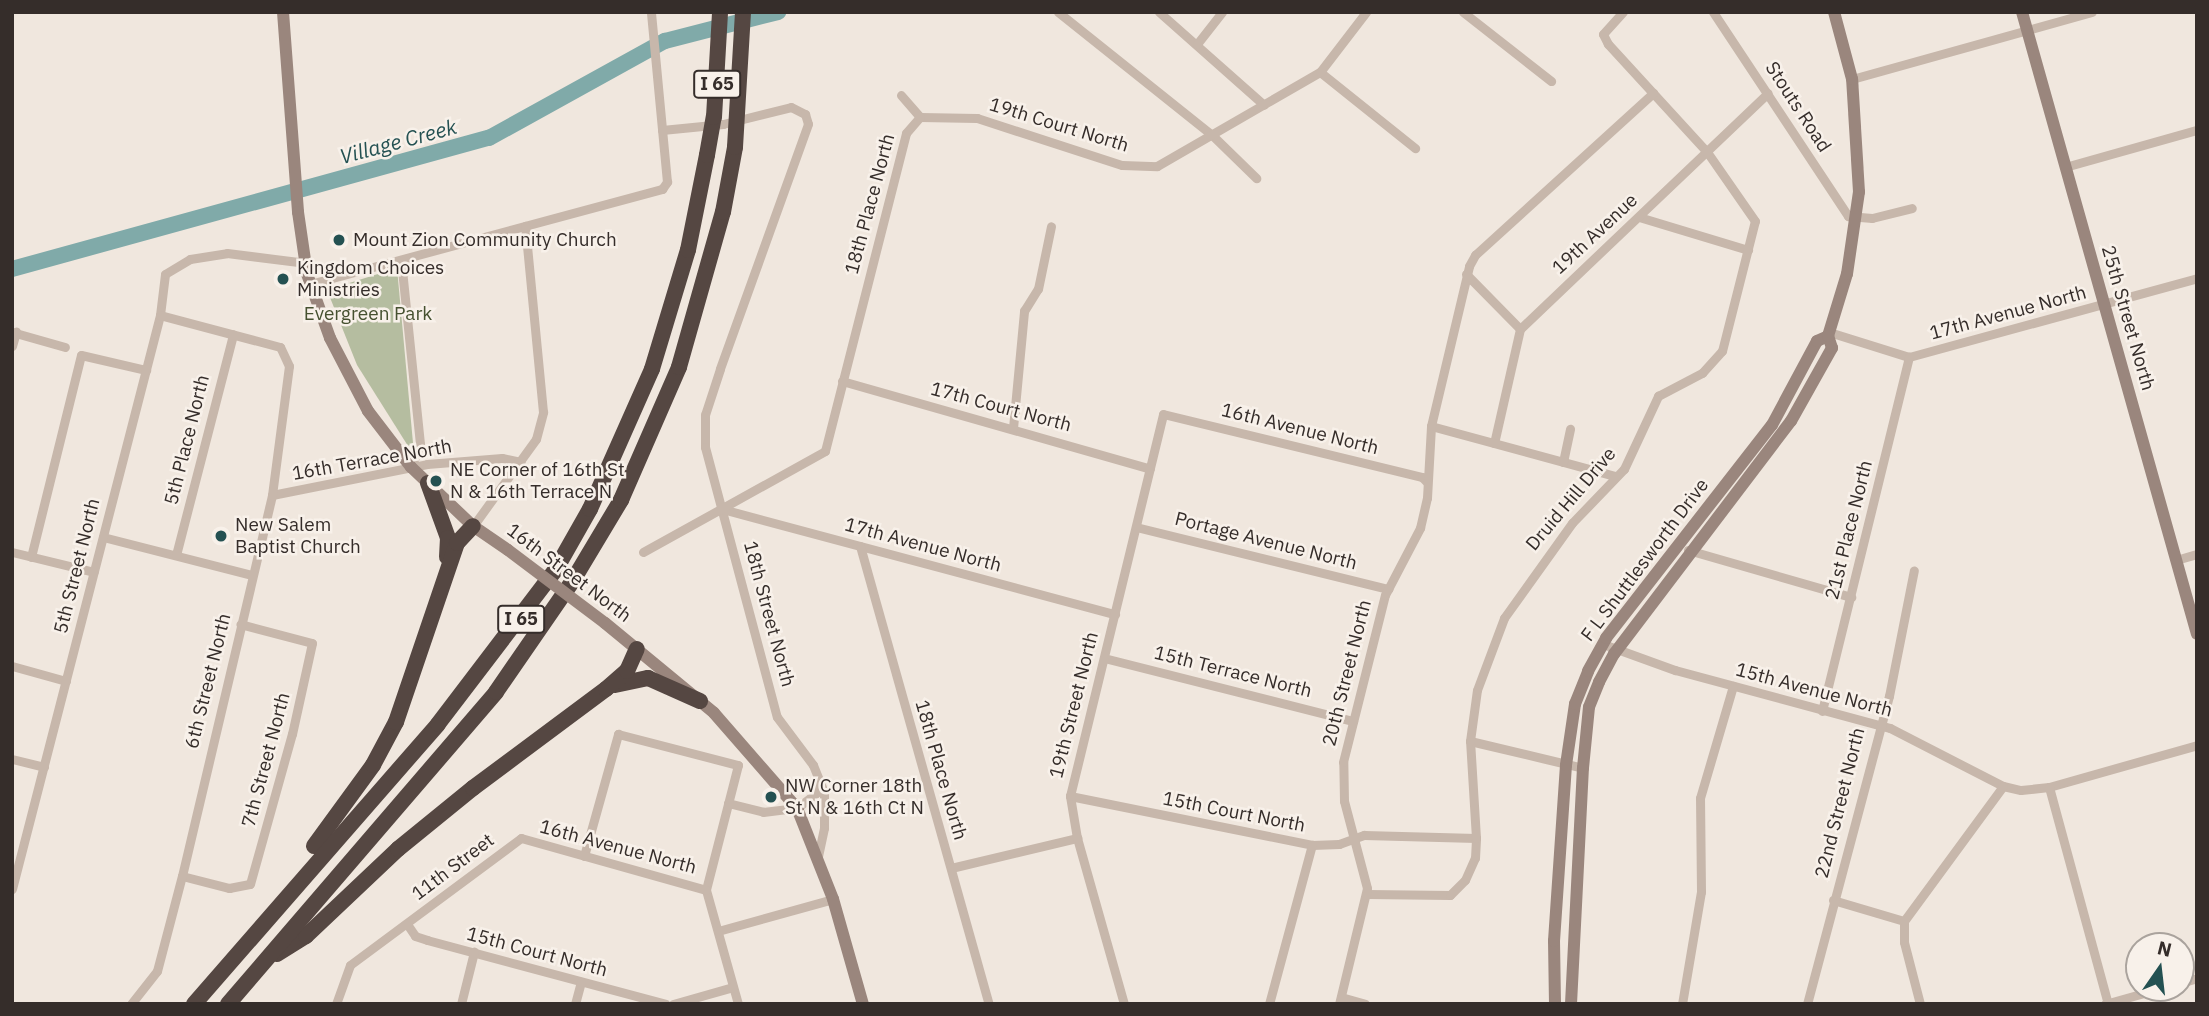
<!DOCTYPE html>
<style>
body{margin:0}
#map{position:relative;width:2209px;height:1016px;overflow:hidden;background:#f0e7de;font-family:"IBM Plex Sans",sans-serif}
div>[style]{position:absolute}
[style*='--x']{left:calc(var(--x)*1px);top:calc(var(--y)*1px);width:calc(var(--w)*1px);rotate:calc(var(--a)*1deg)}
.green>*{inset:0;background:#b5bda0}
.river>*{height:16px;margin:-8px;padding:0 8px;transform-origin:8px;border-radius:8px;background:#80aaa9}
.street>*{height:9px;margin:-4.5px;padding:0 4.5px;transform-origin:4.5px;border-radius:4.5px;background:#c7b7ab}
.secondary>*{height:12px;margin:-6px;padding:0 6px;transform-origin:6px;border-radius:6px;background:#9a867d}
.highway>*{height:16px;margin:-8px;padding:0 8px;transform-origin:8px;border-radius:8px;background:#554742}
.secondary-bridge>*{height:12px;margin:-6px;padding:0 6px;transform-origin:6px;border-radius:6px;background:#9a867d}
.highway-bridge>*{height:16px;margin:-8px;padding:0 8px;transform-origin:8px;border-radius:8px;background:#554742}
.dots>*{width:19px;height:19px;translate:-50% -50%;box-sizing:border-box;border:4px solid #f8f1ea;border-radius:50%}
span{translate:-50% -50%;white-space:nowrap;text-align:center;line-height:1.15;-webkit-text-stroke:5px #f8f1ea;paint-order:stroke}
.shield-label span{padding:2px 5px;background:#f8f1ea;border:2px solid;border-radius:5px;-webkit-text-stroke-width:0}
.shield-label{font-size:18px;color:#352d2a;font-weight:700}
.street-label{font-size:19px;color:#352d2a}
.poi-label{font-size:19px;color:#352d2a}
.left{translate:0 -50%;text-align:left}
.park-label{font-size:19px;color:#465130}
.water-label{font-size:21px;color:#245152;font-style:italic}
.frame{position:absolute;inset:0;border:14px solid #352d2a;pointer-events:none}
.north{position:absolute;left:2125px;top:932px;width:70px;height:70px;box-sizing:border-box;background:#f8f1ea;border:2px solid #aaa39d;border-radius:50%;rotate:14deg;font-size:19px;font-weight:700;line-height:28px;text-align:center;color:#352d2a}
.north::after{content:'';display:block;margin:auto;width:24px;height:32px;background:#245152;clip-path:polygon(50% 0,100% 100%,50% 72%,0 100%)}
</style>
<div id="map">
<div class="green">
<i style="clip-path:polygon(397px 268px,413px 443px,408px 446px,357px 365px,327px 290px)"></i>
</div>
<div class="river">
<i style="--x:12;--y:269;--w:495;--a:-15.4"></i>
<i style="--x:489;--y:138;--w:201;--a:-28.9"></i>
<i style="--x:665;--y:41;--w:117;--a:-14.4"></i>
</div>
<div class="street">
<i style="--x:1058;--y:12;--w:197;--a:38.6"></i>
<i style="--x:1212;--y:135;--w:62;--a:44.3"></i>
<i style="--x:1159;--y:12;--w:140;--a:41.5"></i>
<i style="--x:1463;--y:12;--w:112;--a:38.1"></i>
<i style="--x:1713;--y:12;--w:245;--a:56.5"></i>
<i style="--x:1848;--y:216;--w:24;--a:5"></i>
<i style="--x:1872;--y:218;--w:41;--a:-14"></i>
<i style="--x:1197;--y:44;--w:41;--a:-52"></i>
<i style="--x:1320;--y:72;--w:122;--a:38.7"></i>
<i style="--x:1852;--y:79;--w:249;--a:-15.6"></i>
<i style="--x:920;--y:117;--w:57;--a:1"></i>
<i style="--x:977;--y:118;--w:152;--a:18"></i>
<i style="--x:1122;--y:165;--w:35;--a:2"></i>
<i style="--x:1157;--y:166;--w:188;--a:-30"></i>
<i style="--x:1320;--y:72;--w:76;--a:-52.5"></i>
<i style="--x:662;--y:130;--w:61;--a:-5.6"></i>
<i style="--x:723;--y:124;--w:70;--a:-14"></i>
<i style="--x:791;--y:107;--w:16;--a:27"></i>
<i style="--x:805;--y:114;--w:10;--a:73"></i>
<i style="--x:808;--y:124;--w:260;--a:109.8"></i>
<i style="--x:720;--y:369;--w:48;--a:108.1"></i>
<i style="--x:705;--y:415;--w:32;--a:90"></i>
<i style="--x:705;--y:447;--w:279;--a:75.1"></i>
<i style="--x:777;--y:717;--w:60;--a:53.1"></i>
<i style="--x:813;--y:765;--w:29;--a:68"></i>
<i style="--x:824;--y:792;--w:36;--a:90"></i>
<i style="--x:824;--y:828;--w:30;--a:102"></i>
<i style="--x:2065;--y:167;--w:137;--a:-15.7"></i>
<i style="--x:1639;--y:217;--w:114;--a:16.8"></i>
<i style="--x:401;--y:260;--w:185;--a:84.1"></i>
<i style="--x:420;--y:444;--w:25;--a:111"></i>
<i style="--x:1466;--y:274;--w:77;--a:45.5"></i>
<i style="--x:1520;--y:329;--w:117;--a:102.8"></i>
<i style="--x:310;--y:284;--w:365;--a:-15.1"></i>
<i style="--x:662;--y:189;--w:9;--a:-54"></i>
<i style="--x:667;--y:182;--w:171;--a:-95.4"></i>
<i style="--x:1520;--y:329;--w:342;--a:-43.6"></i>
<i style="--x:12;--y:332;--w:55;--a:15.8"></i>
<i style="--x:1829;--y:332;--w:84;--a:17.4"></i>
<i style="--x:1909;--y:357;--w:299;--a:-15.3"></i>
<i style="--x:12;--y:346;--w:15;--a:-74"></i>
<i style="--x:842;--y:381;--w:320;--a:15.9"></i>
<i style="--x:1431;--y:426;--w:191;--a:15.2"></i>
<i style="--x:1013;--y:428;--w:118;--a:-84.6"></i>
<i style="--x:1024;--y:311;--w:26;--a:-58"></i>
<i style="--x:1038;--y:289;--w:64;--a:-78.3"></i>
<i style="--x:1563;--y:462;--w:34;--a:-78"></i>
<i style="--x:272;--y:495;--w:158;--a:-11.3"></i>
<i style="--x:427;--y:464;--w:75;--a:-4.6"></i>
<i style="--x:502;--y:458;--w:19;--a:12"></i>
<i style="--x:722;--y:509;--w:407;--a:15"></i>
<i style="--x:473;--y:526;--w:107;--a:-54.1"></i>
<i style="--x:536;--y:439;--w:28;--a:-75"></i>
<i style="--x:543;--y:412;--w:187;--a:-95.5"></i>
<i style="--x:1136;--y:527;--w:260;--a:13.8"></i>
<i style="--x:103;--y:537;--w:154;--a:14.3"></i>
<i style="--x:860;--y:546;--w:476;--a:74.3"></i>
<i style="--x:1688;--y:550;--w:170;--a:16.1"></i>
<i style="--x:12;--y:552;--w:84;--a:13.7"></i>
<i style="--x:643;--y:552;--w:208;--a:-29"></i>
<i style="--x:825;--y:451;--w:328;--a:-75.7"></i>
<i style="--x:906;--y:133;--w:21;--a:-49"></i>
<i style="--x:920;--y:117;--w:29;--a:-131"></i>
<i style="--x:176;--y:555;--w:228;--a:-75.5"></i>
<i style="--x:31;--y:557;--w:208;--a:-76.1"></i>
<i style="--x:81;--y:355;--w:67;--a:13"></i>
<i style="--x:2176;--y:560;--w:22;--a:-16"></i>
<i style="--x:1603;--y:644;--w:77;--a:19.9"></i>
<i style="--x:1675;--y:670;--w:223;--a:15.1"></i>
<i style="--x:1890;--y:728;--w:127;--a:27.2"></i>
<i style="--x:2003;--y:786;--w:18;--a:13"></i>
<i style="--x:2021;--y:790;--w:28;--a:-6"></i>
<i style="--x:2049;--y:787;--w:154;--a:-15.8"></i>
<i style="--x:1104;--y:658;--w:257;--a:14.2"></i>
<i style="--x:12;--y:666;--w:56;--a:15.5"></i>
<i style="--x:1822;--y:711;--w:365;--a:-76.2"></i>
<i style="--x:1470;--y:741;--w:116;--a:13.4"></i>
<i style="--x:12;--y:759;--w:33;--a:14"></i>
<i style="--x:2049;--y:787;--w:225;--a:74.8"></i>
<i style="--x:1070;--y:796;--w:247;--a:11.4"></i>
<i style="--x:1312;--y:845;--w:27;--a:-2"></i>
<i style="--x:1339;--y:844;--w:27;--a:-20"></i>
<i style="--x:1364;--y:835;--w:112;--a:1.5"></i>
<i style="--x:728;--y:803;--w:36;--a:14"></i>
<i style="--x:763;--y:812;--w:34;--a:-7"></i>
<i style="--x:797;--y:808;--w:24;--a:-38"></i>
<i style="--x:816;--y:793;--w:14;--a:-82"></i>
<i style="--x:584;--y:856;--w:127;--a:-74.4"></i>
<i style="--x:618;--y:734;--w:124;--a:14.5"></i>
<i style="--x:738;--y:765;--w:129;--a:104.4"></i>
<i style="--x:706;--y:890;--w:118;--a:74.3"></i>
<i style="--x:951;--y:868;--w:130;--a:-13.4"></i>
<i style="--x:182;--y:876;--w:49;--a:14.3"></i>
<i style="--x:229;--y:888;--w:21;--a:-11"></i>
<i style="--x:250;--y:884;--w:156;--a:-74.4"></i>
<i style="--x:292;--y:734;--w:93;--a:-77.6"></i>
<i style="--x:312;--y:643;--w:74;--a:-165.2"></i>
<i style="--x:12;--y:889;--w:593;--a:-75.54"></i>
<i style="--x:160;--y:315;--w:41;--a:-83"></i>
<i style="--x:165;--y:274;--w:29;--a:-31"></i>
<i style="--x:190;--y:259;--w:37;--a:-9"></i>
<i style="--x:227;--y:253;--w:80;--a:7.2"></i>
<i style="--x:1367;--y:894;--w:83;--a:0.7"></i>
<i style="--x:1450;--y:895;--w:21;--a:-45"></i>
<i style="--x:1465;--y:880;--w:24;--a:-66"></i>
<i style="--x:1475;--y:858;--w:20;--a:-87"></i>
<i style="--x:1476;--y:838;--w:97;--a:-93.5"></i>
<i style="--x:1470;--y:741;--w:51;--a:-82.2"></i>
<i style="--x:1477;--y:690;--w:77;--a:-69.4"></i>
<i style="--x:1504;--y:618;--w:117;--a:-54.4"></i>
<i style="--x:1572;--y:523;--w:75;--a:-46.1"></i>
<i style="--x:1624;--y:469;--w:81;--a:-65"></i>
<i style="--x:1658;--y:396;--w:50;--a:-27.6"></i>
<i style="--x:1702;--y:373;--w:30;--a:-48"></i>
<i style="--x:1722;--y:351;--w:134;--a:-75.8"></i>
<i style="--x:1755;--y:221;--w:84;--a:-124.8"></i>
<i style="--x:1707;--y:152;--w:147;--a:-132.5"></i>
<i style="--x:1608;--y:44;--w:11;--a:-117"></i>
<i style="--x:1603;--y:34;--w:30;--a:-48"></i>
<i style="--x:1833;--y:900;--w:74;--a:16.5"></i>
<i style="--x:407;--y:924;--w:14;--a:56"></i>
<i style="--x:415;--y:936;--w:13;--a:18"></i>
<i style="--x:427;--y:940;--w:247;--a:15"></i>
<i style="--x:718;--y:931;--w:119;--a:-15.5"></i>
<i style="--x:2181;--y:983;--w:17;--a:-17"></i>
<i style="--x:1341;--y:997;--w:25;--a:16"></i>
<i style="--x:131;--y:1004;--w:42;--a:-51.8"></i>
<i style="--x:157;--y:971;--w:98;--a:-75.3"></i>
<i style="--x:182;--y:876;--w:391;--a:-76.7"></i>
<i style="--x:272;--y:495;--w:130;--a:-82.5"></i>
<i style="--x:289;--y:366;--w:21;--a:-115"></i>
<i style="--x:280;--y:347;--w:124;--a:-165.1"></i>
<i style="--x:336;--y:1004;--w:41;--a:-70.3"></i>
<i style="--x:350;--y:965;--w:213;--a:-36.6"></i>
<i style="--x:521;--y:838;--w:192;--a:15.7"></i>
<i style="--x:461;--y:1004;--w:54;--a:-76"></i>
<i style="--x:575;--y:1004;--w:23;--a:-75"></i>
<i style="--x:673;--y:1004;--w:62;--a:-15.8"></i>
<i style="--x:1124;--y:1004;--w:173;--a:-105.8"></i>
<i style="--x:1077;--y:838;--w:43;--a:-99.5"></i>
<i style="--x:1070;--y:796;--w:393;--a:-76.3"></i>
<i style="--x:1163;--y:414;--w:267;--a:13.7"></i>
<i style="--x:1422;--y:477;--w:7;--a:45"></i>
<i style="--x:1269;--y:1004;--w:165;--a:-74.9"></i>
<i style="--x:1339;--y:1004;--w:119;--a:-76.4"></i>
<i style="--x:1367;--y:888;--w:90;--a:-104.8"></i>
<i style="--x:1344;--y:801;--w:39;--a:-91"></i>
<i style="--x:1343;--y:762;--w:172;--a:-75.9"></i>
<i style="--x:1385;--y:595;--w:76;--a:-62.4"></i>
<i style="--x:1420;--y:528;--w:31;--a:-77"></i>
<i style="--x:1427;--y:498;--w:72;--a:-86.8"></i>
<i style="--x:1431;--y:426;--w:164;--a:-76.6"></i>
<i style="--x:1469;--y:266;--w:13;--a:-61"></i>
<i style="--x:1475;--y:255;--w:241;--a:-42.3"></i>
<i style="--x:1682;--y:1004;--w:114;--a:-80.4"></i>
<i style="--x:1701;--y:892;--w:94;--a:-90.6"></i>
<i style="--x:1700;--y:798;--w:117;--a:-73.6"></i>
<i style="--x:1807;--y:1004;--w:319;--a:-75.1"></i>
<i style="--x:1889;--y:696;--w:128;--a:-78.8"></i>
<i style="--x:1920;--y:1004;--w:64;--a:-104.5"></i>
<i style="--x:1904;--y:942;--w:21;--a:-90"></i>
<i style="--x:1904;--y:921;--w:167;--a:-53.7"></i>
<i style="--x:2105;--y:1004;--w:59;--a:-15.7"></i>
</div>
<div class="secondary">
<i style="--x:283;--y:12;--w:201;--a:85.7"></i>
<i style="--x:298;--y:212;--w:63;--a:81.7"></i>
<i style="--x:307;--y:274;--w:68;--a:70.2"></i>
<i style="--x:330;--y:338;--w:82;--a:62.5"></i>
<i style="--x:368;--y:411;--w:71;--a:52.5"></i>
<i style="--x:411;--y:467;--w:86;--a:43.6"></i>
<i style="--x:473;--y:526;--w:42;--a:34.4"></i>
<i style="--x:2022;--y:12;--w:646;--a:74.29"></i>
<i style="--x:605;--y:623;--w:141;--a:39.5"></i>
<i style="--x:714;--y:713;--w:126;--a:48.9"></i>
<i style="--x:797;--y:808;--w:98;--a:68.4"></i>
<i style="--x:833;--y:899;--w:109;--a:74.1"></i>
<i style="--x:1555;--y:1004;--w:63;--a:-90.9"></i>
<i style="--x:1554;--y:941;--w:176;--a:-86.1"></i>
<i style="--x:1566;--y:765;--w:62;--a:-81.6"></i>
<i style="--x:1575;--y:704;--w:35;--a:-68"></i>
<i style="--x:1588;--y:671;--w:38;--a:-61"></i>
<i style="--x:1606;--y:638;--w:270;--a:-52.1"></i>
<i style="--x:1772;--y:425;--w:95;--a:-61.8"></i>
<i style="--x:1817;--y:341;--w:12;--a:-24"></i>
<i style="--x:1571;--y:1004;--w:236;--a:-87.1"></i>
<i style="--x:1583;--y:768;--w:61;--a:-84.4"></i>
<i style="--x:1589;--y:707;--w:27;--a:-68"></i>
<i style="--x:1599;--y:682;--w:32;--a:-62"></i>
<i style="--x:1614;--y:654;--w:293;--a:-52.8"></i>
<i style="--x:1791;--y:421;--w:84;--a:-60.7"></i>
<i style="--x:1832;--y:348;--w:13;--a:-108"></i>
<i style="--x:1828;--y:336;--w:65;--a:-73"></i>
<i style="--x:1847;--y:274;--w:83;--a:-81.7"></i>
<i style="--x:1859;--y:192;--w:113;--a:-93.5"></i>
<i style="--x:1852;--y:79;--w:69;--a:-105"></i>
</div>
<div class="highway">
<i style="--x:428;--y:483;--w:59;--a:70"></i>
<i style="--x:448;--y:538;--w:19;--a:93"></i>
<i style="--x:615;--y:685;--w:34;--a:-12"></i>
<i style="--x:648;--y:678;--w:57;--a:23.9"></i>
<i style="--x:314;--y:846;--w:100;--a:-53.9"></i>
<i style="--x:373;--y:765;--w:49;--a:-61.9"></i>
<i style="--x:396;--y:722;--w:189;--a:-71.2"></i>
<i style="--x:457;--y:543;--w:23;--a:-47"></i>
<i style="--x:277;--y:954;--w:34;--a:-32"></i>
<i style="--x:306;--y:936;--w:127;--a:-43.4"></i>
<i style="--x:398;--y:849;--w:97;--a:-39.1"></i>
<i style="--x:473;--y:788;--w:166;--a:-36.7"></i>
<i style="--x:606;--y:689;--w:28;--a:-41"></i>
<i style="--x:627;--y:671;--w:24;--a:-66"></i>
<i style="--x:194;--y:1004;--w:371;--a:-48.9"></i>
<i style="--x:438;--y:724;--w:195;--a:-52.7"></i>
<i style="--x:556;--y:569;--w:69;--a:-60.5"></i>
<i style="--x:590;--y:509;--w:153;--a:-66.1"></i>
<i style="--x:652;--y:369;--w:124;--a:-73.2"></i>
<i style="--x:688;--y:250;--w:97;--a:-78.7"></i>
<i style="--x:228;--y:1004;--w:411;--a:-49.3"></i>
<i style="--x:496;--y:692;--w:134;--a:-55.4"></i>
<i style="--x:572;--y:582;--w:96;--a:-59.1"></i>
<i style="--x:621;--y:500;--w:145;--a:-66.4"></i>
<i style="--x:679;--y:367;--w:161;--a:-74.2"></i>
<i style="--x:723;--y:212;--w:66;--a:-79.5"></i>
</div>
<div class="secondary-bridge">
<i style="--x:508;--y:550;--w:121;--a:37"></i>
</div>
<div class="highway-bridge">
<i style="--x:735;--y:147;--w:135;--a:-86.6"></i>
<i style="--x:707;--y:155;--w:39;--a:-80"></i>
<i style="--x:714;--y:117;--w:105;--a:-86.7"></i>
</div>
<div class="dots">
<i style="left:339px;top:240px;background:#245152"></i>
<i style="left:283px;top:279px;background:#245152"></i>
<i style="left:436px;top:481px;background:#245152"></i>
<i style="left:221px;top:536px;background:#245152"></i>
<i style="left:771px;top:797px;background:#245152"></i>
</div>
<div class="shield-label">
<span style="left:717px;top:84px">I 65</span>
<span style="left:521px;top:619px">I 65</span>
</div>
<div class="street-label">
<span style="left:1798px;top:107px;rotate:57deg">Stouts Road</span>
<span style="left:1059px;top:125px;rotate:17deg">19th Court North</span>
<span style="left:870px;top:204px;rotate:-75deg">18th Place North</span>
<span style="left:1595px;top:234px;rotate:-43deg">19th Avenue</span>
<span style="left:2008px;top:313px;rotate:-15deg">17th Avenue North</span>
<span style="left:2128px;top:318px;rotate:74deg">25th Street North</span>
<span style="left:1001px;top:407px;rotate:15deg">17th Court North</span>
<span style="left:1300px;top:429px;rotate:14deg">16th Avenue North</span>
<span style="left:187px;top:440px;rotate:-76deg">5th Place North</span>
<span style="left:372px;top:460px;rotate:-10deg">16th Terrace North</span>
<span style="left:1571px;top:499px;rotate:-50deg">Druid Hill Drive</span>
<span style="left:1849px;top:530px;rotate:-76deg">21st Place North</span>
<span style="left:1266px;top:541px;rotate:14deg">Portage Avenue North</span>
<span style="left:923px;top:545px;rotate:15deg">17th Avenue North</span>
<span style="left:1645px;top:560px;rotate:-53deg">F L Shuttlesworth Drive</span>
<span style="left:77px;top:566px;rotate:-76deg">5th Street North</span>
<span style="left:569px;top:573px;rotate:37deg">16th Street North</span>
<span style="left:769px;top:614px;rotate:75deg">18th Street North</span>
<span style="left:1233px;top:672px;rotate:14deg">15th Terrace North</span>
<span style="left:1347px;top:673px;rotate:-76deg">20th Street North</span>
<span style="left:208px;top:681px;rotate:-76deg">6th Street North</span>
<span style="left:1814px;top:690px;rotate:15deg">15th Avenue North</span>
<span style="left:1074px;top:705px;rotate:-76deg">19th Street North</span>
<span style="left:266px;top:760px;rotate:-75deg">7th Street North</span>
<span style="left:941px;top:770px;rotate:74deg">18th Place North</span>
<span style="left:1840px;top:803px;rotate:-76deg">22nd Street North</span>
<span style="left:1234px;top:812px;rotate:11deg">15th Court North</span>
<span style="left:618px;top:847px;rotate:15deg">16th Avenue North</span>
<span style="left:453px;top:867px;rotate:-37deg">11th Street</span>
<span style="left:537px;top:952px;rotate:15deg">15th Court North</span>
</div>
<div class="poi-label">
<span class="left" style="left:353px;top:240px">Mount Zion Community Church</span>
<span class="left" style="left:297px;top:279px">Kingdom Choices<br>Ministries</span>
<span class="left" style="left:450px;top:481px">NE Corner of 16th St<br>N &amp; 16th Terrace N</span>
<span class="left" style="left:235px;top:536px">New Salem<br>Baptist Church</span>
<span class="left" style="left:785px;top:797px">NW Corner 18th<br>St N &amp; 16th Ct N</span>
</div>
<div class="park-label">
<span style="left:368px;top:314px">Evergreen Park</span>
</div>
<div class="water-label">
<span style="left:398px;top:141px;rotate:-15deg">Village Creek</span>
</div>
<div class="frame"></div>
<div class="north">N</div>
</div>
